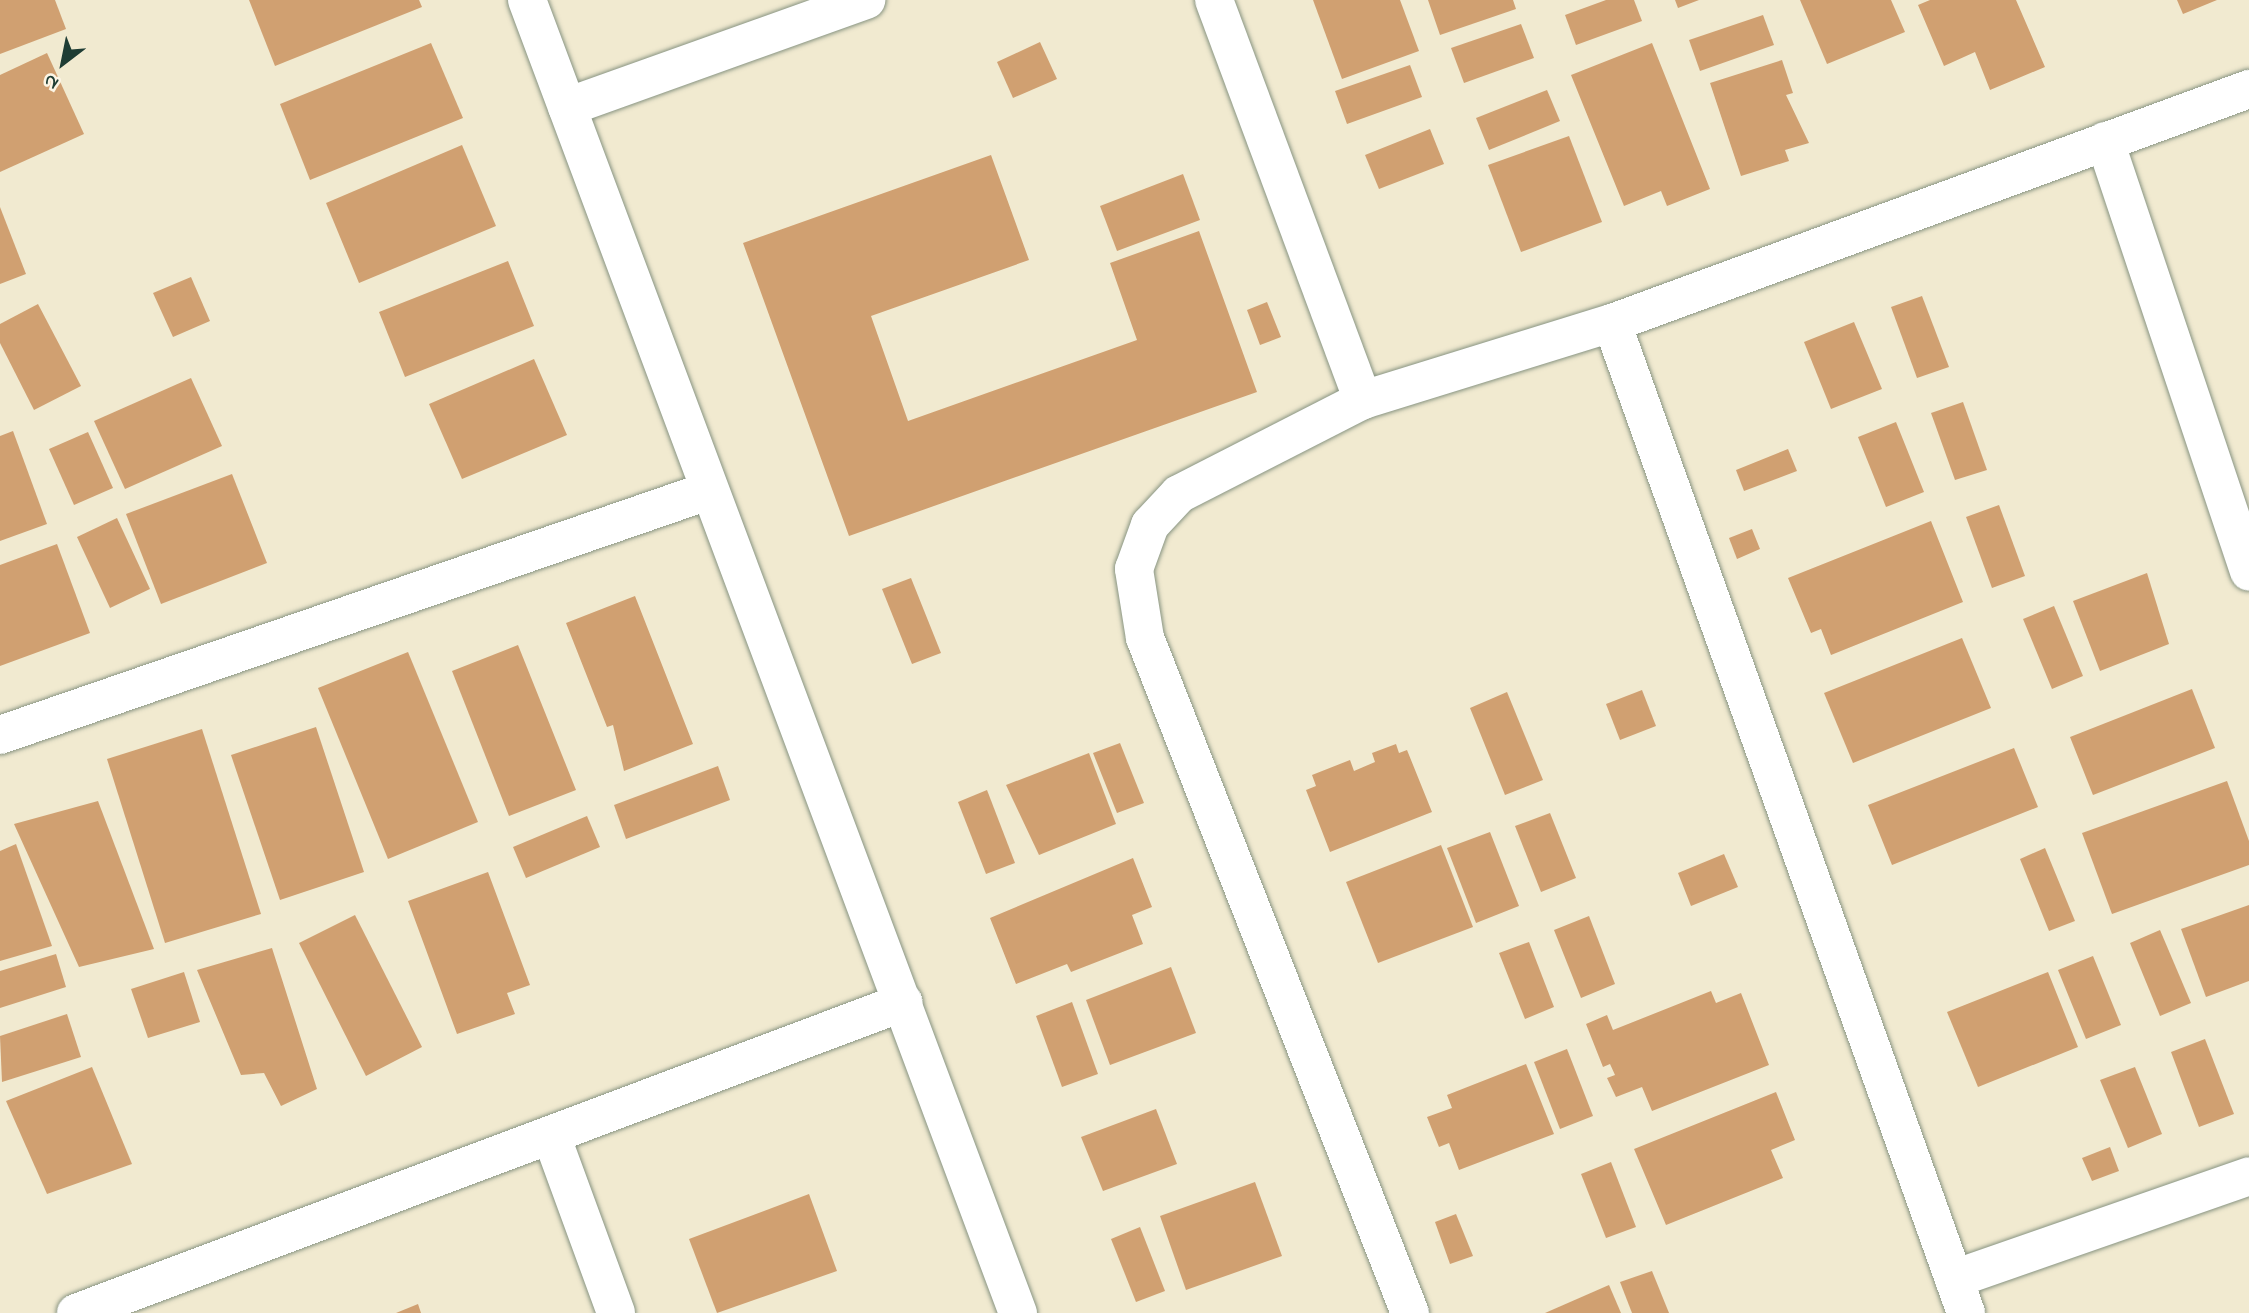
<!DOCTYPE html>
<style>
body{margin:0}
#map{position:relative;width:2249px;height:1313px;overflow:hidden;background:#f1ead0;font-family:"Indie Flower",sans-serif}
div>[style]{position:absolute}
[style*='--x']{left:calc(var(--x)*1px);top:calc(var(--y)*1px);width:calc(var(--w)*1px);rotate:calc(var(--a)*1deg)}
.building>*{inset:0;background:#d0a071}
.roads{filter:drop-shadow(0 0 2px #889482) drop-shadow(0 0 2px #889482)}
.minor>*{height:38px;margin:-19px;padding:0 19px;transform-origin:19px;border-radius:19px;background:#fff}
span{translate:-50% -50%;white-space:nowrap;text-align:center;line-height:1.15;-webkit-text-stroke:5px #fcf5e5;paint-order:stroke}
.north{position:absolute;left:28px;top:28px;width:70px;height:70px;-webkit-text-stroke:5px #fcf5e5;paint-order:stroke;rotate:212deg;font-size:19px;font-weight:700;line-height:28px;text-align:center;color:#1f3d34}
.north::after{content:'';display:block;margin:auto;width:24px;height:32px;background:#1f3d34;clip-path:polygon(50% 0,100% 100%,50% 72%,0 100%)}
</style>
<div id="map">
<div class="building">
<i style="clip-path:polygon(0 0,55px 0,66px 29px,0 54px)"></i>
<i style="clip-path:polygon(249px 0,419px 0,422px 7px,275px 66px)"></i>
<i style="clip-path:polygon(1313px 0,1400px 0,1419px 51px,1342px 79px)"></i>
<i style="clip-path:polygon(1428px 0,1513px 0,1516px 9px,1440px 35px)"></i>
<i style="clip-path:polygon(1606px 0,1634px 0,1642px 21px,1576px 45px,1565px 15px)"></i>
<i style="clip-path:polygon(1675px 0,1699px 0,1678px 8px)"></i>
<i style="clip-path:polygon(1800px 0,1891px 0,1905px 32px,1827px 64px)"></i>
<i style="clip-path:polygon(1930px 0,2016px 0,2045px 67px,1990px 90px,1975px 52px,1944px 66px,1918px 5px)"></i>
<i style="clip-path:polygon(2177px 0,2217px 0,2183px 14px)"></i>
<i style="clip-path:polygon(1763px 15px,1774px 45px,1700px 71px,1689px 40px)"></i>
<i style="clip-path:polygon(1521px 24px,1534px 58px,1464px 83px,1451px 48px)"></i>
<i style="clip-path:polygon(1040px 42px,1057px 79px,1013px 98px,997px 62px)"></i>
<i style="clip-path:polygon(431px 43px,463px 118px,310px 180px,280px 104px)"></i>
<i style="clip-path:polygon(1652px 43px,1710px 189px,1667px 206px,1661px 191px,1624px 206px,1571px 75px)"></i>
<i style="clip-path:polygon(47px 53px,84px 134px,0 172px,0 75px)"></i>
<i style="clip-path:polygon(1782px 60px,1793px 93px,1786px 95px,1809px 143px,1785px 150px,1789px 161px,1741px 176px,1710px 83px)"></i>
<i style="clip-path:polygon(1410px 65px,1422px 97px,1347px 124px,1335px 91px)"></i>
<i style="clip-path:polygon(1547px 90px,1560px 121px,1489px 150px,1476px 118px)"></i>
<i style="clip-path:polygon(1430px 129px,1444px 164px,1379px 189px,1365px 155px)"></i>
<i style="clip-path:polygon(1569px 136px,1602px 222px,1521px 252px,1488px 165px)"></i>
<i style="clip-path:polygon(462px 145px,496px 226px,359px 283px,326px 203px)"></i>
<i style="clip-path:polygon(991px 155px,1029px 260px,871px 316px,908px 421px,1137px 340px,1110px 263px,1199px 231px,1257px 392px,849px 536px,743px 243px)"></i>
<i style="clip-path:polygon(1183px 174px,1200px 220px,1117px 251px,1100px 206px)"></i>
<i style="clip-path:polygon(0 207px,26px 274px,0 284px)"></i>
<i style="clip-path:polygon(508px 261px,534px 326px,405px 377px,379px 312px)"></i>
<i style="clip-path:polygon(191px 277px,210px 321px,173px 337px,153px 293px)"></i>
<i style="clip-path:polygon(1922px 296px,1949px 367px,1917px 378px,1891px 307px)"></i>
<i style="clip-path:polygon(1267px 302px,1281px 337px,1260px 345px,1247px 310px)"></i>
<i style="clip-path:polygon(38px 304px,81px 386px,34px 410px,0 343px,0 324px)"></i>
<i style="clip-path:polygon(1854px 322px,1882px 389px,1831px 409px,1804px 342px)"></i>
<i style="clip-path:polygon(534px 359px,567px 435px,462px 479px,429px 404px)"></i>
<i style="clip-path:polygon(191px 378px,222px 446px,125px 489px,94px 421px)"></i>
<i style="clip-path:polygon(1963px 402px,1987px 470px,1955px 480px,1931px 413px)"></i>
<i style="clip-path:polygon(1896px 422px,1924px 492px,1886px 507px,1858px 437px)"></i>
<i style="clip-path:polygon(13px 431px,47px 524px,0 541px,0 436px)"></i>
<i style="clip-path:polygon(88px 432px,113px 488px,74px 505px,49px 449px)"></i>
<i style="clip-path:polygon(1788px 449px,1797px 471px,1744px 491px,1736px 470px)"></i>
<i style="clip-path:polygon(232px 474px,267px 563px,161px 604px,126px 514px)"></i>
<i style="clip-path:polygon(1999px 505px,2025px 576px,1992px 588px,1966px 517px)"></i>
<i style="clip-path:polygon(117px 518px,150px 589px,110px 608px,77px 537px)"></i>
<i style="clip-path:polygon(1931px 521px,1963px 602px,1831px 655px,1821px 629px,1811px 633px,1788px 578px)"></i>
<i style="clip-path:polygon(1752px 529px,1760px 549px,1737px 559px,1729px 538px)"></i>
<i style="clip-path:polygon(57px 544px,90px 633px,0 666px,0 565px)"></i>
<i style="clip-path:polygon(2147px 573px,2169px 644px,2100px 671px,2073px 601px)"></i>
<i style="clip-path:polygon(911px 578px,941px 653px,912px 664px,882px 589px)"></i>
<i style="clip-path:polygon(635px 596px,693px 744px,624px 771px,613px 725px,607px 727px,566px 623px)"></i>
<i style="clip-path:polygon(2054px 606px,2083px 676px,2052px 689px,2023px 619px)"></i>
<i style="clip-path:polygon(1962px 638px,1991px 708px,1853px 763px,1824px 693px)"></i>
<i style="clip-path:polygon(518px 645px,576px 790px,509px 816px,452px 671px)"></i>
<i style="clip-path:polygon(408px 652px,478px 822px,388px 859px,318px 688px)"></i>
<i style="clip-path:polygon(2192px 689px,2215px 748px,2093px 795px,2070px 737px)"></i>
<i style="clip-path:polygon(1642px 690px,1656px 726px,1620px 740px,1606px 704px)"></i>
<i style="clip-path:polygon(1507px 692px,1543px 780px,1505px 795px,1470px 708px)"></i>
<i style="clip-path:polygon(316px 727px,364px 872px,280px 900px,231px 755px)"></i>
<i style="clip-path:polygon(202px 729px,261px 914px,165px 943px,107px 759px)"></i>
<i style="clip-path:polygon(1120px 743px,1144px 803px,1117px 813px,1093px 753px)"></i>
<i style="clip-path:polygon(1396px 744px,1399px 753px,1407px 750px,1432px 812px,1330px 852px,1306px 790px,1316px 786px,1312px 775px,1350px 760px,1354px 771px,1375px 762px,1372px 753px)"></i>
<i style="clip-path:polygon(2014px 748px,2038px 807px,1892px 865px,1868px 805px)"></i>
<i style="clip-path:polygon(1089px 753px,1116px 824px,1039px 855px,1006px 785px)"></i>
<i style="clip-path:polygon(718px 766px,730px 800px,626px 839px,614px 805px)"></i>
<i style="clip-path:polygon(2227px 781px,2249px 841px,2249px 865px,2112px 914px,2082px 833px)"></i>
<i style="clip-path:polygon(987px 790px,1015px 863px,986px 874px,958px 802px)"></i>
<i style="clip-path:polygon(98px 801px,154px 949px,79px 967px,14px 824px)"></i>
<i style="clip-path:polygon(1550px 813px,1576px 878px,1541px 892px,1515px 826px)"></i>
<i style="clip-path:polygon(587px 816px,600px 847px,526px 878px,513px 847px)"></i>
<i style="clip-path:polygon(1490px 832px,1519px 906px,1476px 923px,1447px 848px)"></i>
<i style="clip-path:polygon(16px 844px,52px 946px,0 961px,0 851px)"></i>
<i style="clip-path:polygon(1441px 845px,1473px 927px,1378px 963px,1346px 882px)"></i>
<i style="clip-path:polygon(2045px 848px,2075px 921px,2049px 931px,2020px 859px)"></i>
<i style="clip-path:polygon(1724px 854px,1738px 887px,1691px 906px,1678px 873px)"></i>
<i style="clip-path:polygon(1133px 858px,1152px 907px,1132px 915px,1143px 944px,1071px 972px,1067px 964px,1016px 984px,990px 918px)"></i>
<i style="clip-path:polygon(488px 872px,530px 985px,507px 993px,515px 1014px,457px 1034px,408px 901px)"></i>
<i style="clip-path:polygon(2249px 905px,2249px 981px,2206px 997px,2181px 929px)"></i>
<i style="clip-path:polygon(355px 915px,422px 1047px,366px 1076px,299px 943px)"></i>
<i style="clip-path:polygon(1589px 916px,1615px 984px,1581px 998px,1554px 930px)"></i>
<i style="clip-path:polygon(2160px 930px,2191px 1003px,2160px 1016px,2130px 943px)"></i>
<i style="clip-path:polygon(1529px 942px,1554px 1007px,1525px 1019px,1499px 953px)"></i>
<i style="clip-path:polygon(272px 948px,317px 1089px,281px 1106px,264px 1073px,241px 1075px,197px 970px)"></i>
<i style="clip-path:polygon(56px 954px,66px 987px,0 1008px,0 971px)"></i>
<i style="clip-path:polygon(2093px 956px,2121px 1025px,2086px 1039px,2058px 970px)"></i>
<i style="clip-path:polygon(1171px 967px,1196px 1033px,1110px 1065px,1086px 1000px)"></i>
<i style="clip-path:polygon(184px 972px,200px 1022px,148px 1038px,131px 989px)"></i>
<i style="clip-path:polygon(2048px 972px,2078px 1047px,1978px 1087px,1947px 1012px)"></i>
<i style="clip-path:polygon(1711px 991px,1716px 1003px,1741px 993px,1769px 1065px,1652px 1111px,1642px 1087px,1616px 1097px,1607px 1078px,1615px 1075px,1610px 1064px,1603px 1067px,1586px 1024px,1607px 1015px,1613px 1030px)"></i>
<i style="clip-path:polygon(1072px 1002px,1098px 1074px,1062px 1087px,1036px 1016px)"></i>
<i style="clip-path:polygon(67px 1014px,81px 1057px,2px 1082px,0 1036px)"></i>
<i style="clip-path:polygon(2205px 1039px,2234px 1114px,2199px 1127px,2171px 1052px)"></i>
<i style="clip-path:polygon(1567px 1049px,1593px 1116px,1560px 1129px,1534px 1062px)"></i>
<i style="clip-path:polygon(1526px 1064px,1554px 1134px,1459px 1170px,1449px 1143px,1439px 1147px,1427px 1117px,1452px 1108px,1447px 1095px)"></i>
<i style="clip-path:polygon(92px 1067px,132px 1164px,47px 1194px,6px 1101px)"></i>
<i style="clip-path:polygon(2135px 1067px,2162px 1134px,2128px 1148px,2100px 1080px)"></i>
<i style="clip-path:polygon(1776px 1092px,1795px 1140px,1771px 1150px,1783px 1178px,1666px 1225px,1634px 1149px)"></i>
<i style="clip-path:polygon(1156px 1109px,1177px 1164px,1103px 1191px,1081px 1137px)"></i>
<i style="clip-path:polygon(2110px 1147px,2119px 1171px,2092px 1181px,2082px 1158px)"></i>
<i style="clip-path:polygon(1611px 1162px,1636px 1227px,1606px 1238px,1581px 1174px)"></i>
<i style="clip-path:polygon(1255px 1182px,1282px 1256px,1186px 1290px,1160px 1216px)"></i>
<i style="clip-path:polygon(809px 1194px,837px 1271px,717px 1313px,689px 1239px)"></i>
<i style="clip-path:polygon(1456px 1214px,1473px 1256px,1450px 1264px,1435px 1222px)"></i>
<i style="clip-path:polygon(1140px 1227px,1165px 1291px,1136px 1302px,1111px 1239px)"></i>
<i style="clip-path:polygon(1652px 1271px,1669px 1313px,1632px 1313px,1620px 1282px)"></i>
<i style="clip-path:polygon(1609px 1285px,1621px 1313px,1545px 1313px)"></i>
<i style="clip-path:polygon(418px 1304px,421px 1313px,396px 1313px)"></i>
</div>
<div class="roads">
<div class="minor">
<i style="--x:527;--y:0;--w:1402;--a:69.5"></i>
<i style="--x:1214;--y:0;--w:427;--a:69.6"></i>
<i style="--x:567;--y:107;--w:318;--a:-19.7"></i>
<i style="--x:2105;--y:141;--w:454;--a:71.5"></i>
<i style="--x:1612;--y:323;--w:1051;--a:70.32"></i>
<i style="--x:0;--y:735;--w:749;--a:-19.02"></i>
<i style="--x:551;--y:1135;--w:189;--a:69.9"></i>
<i style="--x:1954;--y:1279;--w:312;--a:-19.2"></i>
<i style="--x:76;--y:1313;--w:884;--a:-20.59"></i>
<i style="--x:1410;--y:1313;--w:725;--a:-111.43"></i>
<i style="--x:1145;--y:638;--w:70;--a:-99.1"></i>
<i style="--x:1134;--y:569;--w:47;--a:-70"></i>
<i style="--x:1150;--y:525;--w:42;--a:-46.9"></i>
<i style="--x:1179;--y:494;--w:207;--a:-27.1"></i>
<i style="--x:1363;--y:400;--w:261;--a:-17.2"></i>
<i style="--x:1612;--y:323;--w:679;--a:-20.17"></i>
</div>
</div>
<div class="north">N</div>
</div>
